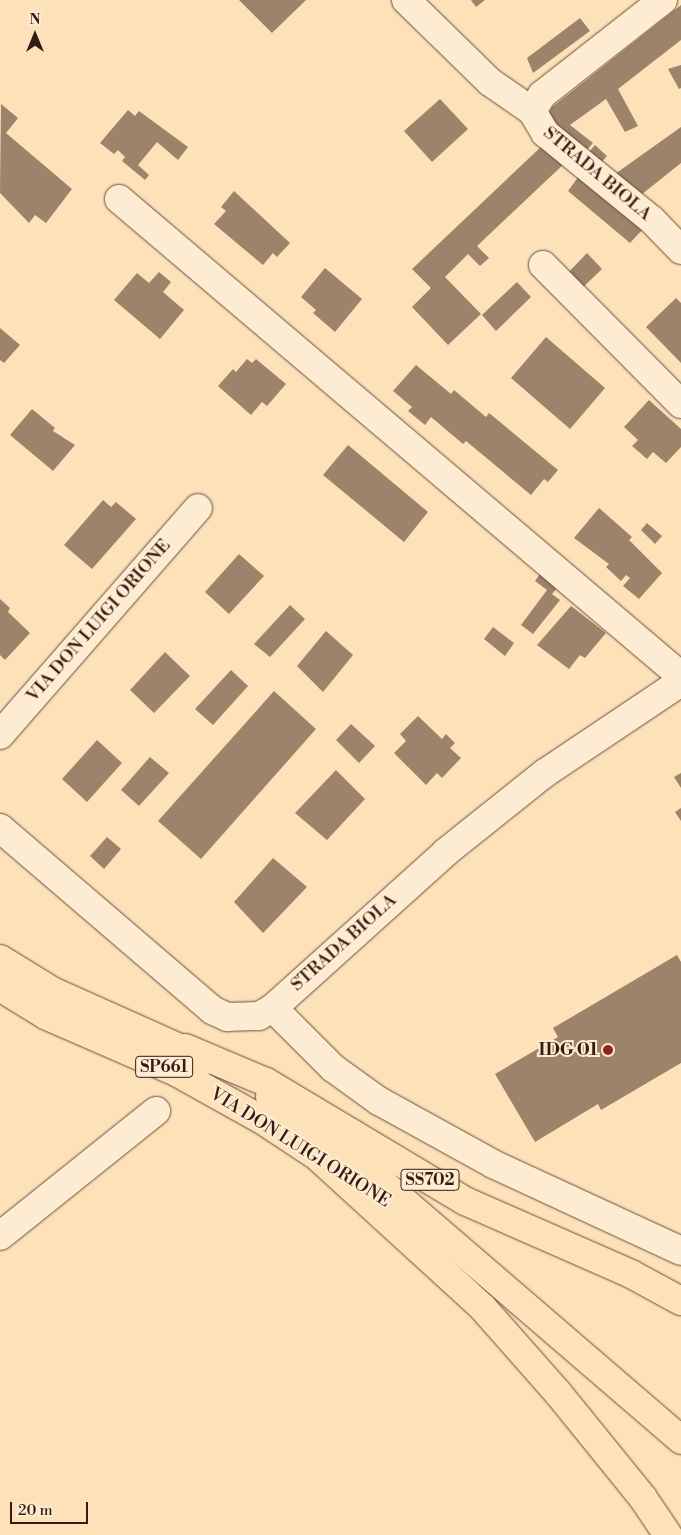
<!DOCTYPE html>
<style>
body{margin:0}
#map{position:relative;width:681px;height:1535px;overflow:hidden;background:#fde2b9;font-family:"Libre Bodoni",serif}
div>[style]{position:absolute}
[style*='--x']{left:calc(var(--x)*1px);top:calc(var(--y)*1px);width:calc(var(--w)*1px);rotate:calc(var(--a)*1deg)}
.building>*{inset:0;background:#9d8369}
.roads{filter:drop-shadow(0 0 1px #674e3c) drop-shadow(0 0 1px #674e3c)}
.minor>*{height:28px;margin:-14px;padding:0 14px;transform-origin:14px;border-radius:14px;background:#feecd2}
.major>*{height:28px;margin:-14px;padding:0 14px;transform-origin:14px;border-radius:14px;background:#fde2b9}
.highway>*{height:28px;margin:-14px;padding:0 14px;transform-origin:14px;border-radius:14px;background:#fde2b9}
.dots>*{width:14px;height:14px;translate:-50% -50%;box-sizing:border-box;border:2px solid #feecd2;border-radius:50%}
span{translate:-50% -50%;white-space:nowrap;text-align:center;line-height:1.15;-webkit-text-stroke:4px #feecd2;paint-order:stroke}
.shield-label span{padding:1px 4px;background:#feecd2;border:1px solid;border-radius:4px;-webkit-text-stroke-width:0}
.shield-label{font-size:16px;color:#351c13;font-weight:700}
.street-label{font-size:18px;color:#351c13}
.poi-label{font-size:18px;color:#351c13;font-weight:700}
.right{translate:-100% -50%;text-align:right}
.north{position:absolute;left:10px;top:10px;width:50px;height:50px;-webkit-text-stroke:4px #feecd2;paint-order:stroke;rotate:0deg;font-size:14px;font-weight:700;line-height:20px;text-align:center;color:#351c13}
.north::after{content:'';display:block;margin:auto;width:18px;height:22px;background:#351c13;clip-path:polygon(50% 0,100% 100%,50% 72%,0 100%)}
.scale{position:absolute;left:10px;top:1502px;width:78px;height:22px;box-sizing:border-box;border:2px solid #351c13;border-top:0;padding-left:6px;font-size:15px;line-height:18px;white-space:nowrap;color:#351c13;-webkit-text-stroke:4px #feecd2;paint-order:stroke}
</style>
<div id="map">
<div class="building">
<i style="clip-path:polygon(239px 0,306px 0,272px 33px)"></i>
<i style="clip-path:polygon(471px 0,485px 0,476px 7px)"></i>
<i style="clip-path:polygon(681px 5px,681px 40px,618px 89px,638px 126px,625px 132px,606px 99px,570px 125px,593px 143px,582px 155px,563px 139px,549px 115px,551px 108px)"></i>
<i style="clip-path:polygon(580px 18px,590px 31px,533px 73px,527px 58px)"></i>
<i style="clip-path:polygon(681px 65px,681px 88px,679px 89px,668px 69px)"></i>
<i style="clip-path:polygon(440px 99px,468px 129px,432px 162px,404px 131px)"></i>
<i style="clip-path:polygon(1px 104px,18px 118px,6px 133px,72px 189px,46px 223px,35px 215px,29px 223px,0 193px)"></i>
<i style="clip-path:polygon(128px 110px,135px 116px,139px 111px,188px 147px,178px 160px,157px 142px,138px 165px,149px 175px,145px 180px,122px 161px,125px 157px,118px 150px,114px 154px,100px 143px)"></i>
<i style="clip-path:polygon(681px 127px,681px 163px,641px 195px,615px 174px)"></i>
<i style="clip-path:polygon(544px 144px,566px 162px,477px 246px,489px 258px,480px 266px,468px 254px,445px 277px,481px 314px,448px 345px,412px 307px,431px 288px,412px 269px)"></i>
<i style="clip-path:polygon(595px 145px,607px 156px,597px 167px,585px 157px)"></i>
<i style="clip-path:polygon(579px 176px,644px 228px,630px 243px,568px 191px)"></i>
<i style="clip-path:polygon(234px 191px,290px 243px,277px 257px,273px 253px,263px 265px,214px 224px,226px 211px,221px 207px)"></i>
<i style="clip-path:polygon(587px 253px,602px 269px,580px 290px,566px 275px)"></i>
<i style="clip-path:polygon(325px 268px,362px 299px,335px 332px,313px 313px,316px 310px,301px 297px)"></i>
<i style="clip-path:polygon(159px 272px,171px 282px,163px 292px,184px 310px,160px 339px,114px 300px,137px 273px,149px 283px)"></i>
<i style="clip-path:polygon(517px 282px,531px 297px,496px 331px,482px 315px)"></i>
<i style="clip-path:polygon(676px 298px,681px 303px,681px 363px,646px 327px)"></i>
<i style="clip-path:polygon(0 328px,20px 345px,4px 363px,0 360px)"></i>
<i style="clip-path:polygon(546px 337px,605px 388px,570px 429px,511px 378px)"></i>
<i style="clip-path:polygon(247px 359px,252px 363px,256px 359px,286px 384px,267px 406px,262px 402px,251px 415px,218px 386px,233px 369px,236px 372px)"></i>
<i style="clip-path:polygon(416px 365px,451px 394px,454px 390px,486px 417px,489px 413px,558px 470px,548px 482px,544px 479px,531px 495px,466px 441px,463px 444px,431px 417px,425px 425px,408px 411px,412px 407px,393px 391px)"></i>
<i style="clip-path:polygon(649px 400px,681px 429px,681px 447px,666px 463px,653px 452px,647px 459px,632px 446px,638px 440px,624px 427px)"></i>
<i style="clip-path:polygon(32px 409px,55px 428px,53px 431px,75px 445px,53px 471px,10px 435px)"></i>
<i style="clip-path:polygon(348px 445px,428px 512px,404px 542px,323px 475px)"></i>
<i style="clip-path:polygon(103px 500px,111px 507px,116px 502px,136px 519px,92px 569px,64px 545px)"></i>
<i style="clip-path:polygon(599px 508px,632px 537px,629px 540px,662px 573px,639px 599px,623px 586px,630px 578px,626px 575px,621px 581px,606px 567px,609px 564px,574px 538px)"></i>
<i style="clip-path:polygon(647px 523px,662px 536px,655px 544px,641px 530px)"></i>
<i style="clip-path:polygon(239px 554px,264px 576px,229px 614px,205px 592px)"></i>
<i style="clip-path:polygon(542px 571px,560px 585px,552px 594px,560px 600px,533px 634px,521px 625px,547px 590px,535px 581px)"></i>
<i style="clip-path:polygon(0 599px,10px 608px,8px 612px,30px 633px,5px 660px,0 655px)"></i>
<i style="clip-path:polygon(290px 605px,305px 619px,270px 657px,254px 644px)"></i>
<i style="clip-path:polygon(571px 606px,606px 633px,585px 658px,580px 655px,569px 669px,537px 645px)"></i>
<i style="clip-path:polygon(493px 627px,514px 643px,505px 656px,484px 639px)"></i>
<i style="clip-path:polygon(326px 631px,353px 655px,323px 692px,297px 666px)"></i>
<i style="clip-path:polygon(165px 652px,190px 676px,154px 713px,130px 690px)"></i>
<i style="clip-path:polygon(231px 670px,248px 686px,213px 725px,195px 709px)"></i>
<i style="clip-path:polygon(274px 691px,316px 729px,201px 859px,158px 821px)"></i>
<i style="clip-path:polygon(418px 716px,442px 739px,446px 734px,455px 743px,450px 748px,461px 758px,442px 778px,437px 773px,426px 785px,394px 753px,406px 741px,400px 734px)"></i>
<i style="clip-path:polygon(351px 724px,375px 746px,359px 763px,336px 740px)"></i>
<i style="clip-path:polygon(97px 740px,122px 763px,87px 802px,62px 779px)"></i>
<i style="clip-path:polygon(150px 757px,169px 773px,139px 806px,121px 790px)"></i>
<i style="clip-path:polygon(336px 770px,365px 799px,327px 840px,295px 813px)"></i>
<i style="clip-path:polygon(681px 773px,681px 788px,674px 777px)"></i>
<i style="clip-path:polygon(681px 808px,681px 821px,675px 812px)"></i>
<i style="clip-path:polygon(107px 837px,121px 849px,104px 869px,90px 856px)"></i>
<i style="clip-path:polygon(273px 858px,307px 887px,263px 933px,234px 902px)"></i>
<i style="clip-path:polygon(677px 955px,681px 962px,681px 1063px,601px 1110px,598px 1104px,535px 1142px,495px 1074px,558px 1037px,553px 1028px)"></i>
</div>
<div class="roads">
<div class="minor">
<i style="--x:406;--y:0;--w:117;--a:44.3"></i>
<i style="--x:490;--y:82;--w:51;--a:34.6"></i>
<i style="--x:663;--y:0;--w:154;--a:141.9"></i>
<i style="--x:542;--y:95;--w:19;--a:122"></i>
<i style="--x:532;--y:111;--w:26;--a:59"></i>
<i style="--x:545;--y:133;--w:136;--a:39.1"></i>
<i style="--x:651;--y:219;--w:43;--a:45.9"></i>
<i style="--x:119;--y:199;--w:737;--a:40.32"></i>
<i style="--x:543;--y:265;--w:196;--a:45.2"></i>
<i style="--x:0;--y:735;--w:301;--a:-48.9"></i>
<i style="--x:0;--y:828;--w:279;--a:40.6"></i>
<i style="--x:212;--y:1010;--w:17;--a:25"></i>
<i style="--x:227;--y:1017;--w:32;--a:-2"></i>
<i style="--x:259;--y:1016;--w:16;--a:-30"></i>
<i style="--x:273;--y:1008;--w:233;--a:-42"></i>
<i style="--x:446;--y:852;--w:127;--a:-38.6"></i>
<i style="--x:545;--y:773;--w:164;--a:-33.8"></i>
<i style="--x:273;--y:1008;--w:85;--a:45"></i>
<i style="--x:333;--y:1068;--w:57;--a:35.7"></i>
<i style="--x:379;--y:1101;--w:130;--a:28.9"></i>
<i style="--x:493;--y:1164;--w:207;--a:24.8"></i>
<i style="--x:0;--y:1236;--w:200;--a:-38.7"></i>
</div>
<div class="major">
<i style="--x:0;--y:959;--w:61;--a:31.6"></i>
<i style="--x:52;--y:991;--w:169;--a:24.1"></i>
<i style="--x:0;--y:987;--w:55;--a:31.7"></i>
<i style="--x:47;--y:1016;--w:143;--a:23.5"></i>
<i style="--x:178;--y:1073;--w:98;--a:29.2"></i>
<i style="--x:264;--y:1121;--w:92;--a:33.5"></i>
<i style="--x:270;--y:1097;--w:90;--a:35.5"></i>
<i style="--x:343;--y:1149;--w:446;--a:40.7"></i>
</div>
<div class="highway">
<i style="--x:185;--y:1048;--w:88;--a:22.8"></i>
<i style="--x:266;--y:1082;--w:232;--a:30.9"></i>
<i style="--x:465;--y:1201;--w:181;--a:23.7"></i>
<i style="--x:631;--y:1274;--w:57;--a:28.4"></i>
<i style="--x:320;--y:1159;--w:221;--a:42.4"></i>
<i style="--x:483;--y:1308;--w:113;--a:48.6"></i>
<i style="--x:558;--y:1393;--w:135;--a:51"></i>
<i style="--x:643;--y:1498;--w:45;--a:56"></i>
</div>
</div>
<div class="dots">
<i style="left:608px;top:1050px;background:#8f2418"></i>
</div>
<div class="shield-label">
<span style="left:164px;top:1067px">SP661</span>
<span style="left:430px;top:1180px">SS702</span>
</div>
<div class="street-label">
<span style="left:597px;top:174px;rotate:40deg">STRADA BIOLA</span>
<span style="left:99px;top:621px;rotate:-49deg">VIA DON LUIGI ORIONE</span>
<span style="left:344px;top:943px;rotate:-42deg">STRADA BIOLA</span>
<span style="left:300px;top:1148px;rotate:32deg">VIA DON LUIGI ORIONE</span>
</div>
<div class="poi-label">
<span class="right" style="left:598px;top:1050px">IDG 01</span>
</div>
<div class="north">N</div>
<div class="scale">20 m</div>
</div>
